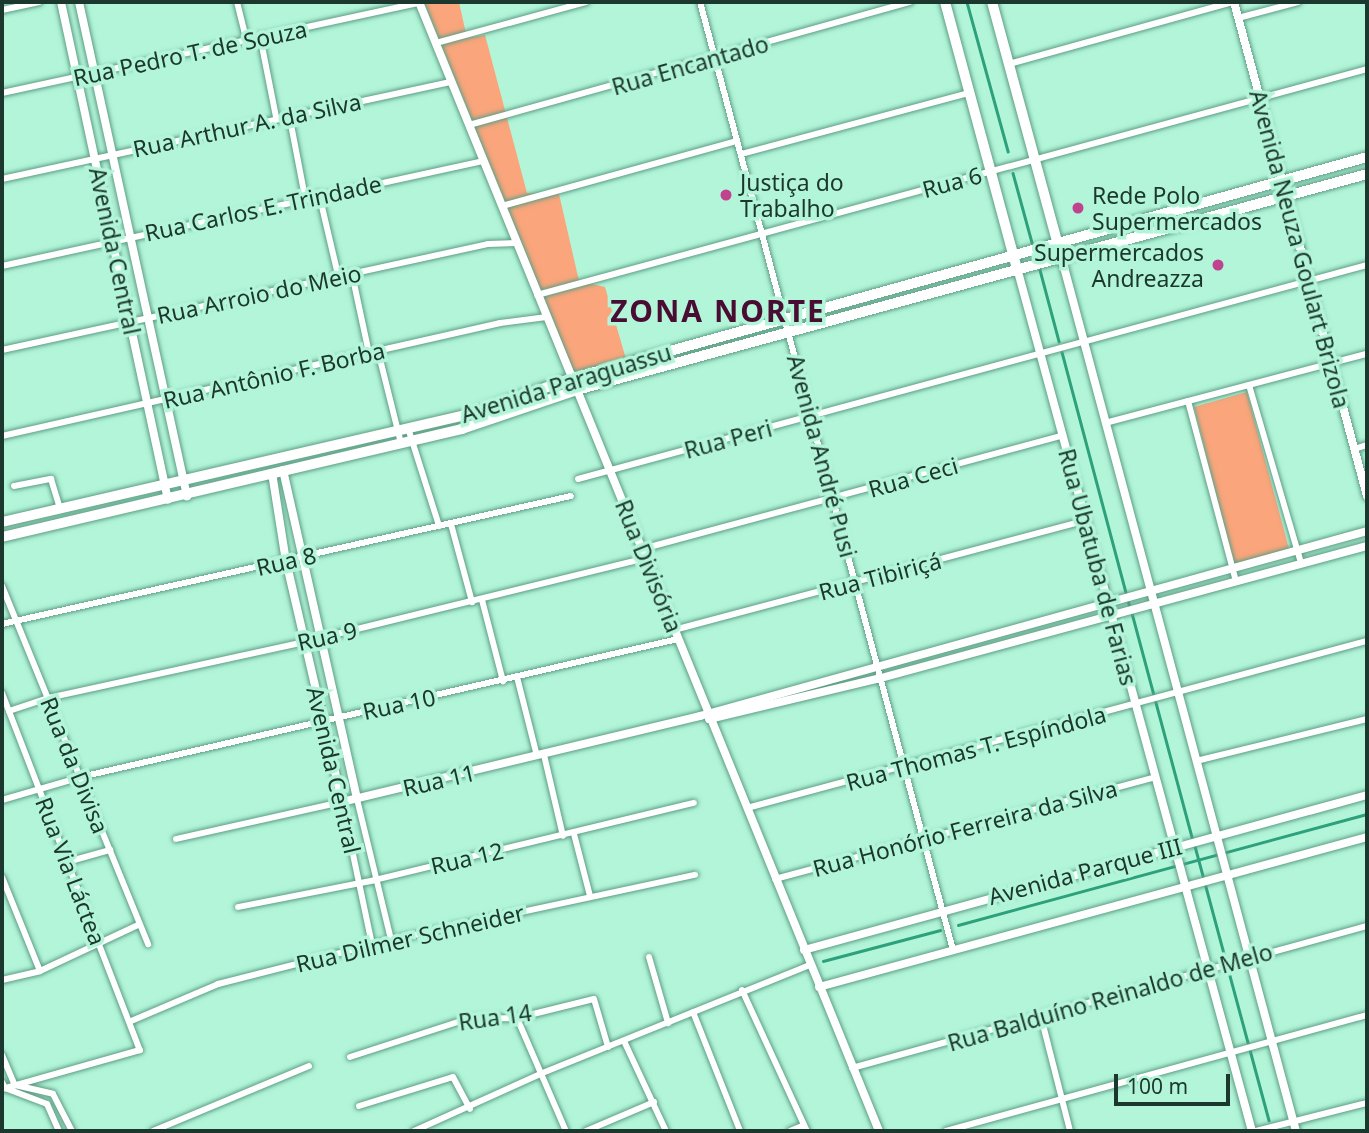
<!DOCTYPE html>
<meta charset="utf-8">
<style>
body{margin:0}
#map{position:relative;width:1369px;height:1133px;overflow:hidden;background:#b2f5d9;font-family:"Noto Sans",sans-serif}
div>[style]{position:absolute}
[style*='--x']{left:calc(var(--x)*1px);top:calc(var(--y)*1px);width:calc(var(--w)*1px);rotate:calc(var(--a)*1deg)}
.green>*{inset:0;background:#faa57b}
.stream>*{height:2.5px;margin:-1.25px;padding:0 1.25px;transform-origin:1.25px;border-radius:1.25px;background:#2da17c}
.roads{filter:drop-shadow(0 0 2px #5d9e85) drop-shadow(0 0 2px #5d9e85)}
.minor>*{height:6px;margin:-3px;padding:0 3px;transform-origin:3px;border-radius:3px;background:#fff}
.tertiary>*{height:8px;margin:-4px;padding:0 4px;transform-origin:4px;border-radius:4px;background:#fff}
.secondary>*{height:10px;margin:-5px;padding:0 5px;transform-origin:5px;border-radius:5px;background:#fff}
.dots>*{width:19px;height:19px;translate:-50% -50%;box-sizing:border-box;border:4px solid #b2f5d9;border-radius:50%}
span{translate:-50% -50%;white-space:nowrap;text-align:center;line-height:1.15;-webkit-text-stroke:7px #b2f5d9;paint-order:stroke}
.street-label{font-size:23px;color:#1c372d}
.poi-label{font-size:23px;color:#1c372d}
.left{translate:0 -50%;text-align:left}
.right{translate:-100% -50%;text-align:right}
.district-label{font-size:30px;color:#490c32;font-weight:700;letter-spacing:2px}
.frame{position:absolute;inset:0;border:4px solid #1c372d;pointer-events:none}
.scale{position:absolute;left:1114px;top:1074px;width:116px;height:32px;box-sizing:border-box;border:4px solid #1c372d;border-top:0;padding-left:9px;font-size:21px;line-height:24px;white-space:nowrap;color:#1c372d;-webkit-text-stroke:5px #b2f5d9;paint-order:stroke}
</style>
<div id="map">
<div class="green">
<i style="clip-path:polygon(424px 2px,459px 2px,467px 38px,485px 35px,527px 193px,559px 194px,579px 281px,605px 287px,626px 359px,575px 375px)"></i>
<i style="clip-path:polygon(1247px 392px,1289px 549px,1234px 564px,1194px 407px)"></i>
</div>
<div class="stream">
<i style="--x:967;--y:2;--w:155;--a:74.6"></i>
<i style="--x:1013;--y:173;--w:76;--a:74.7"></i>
<i style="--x:1039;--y:266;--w:78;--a:75.1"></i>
<i style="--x:1062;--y:352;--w:264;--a:75.1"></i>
<i style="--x:1132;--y:613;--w:235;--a:75"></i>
<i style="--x:1195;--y:846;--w:284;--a:74.9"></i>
<i style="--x:958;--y:925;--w:424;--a:-15.2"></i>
<i style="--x:823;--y:961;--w:121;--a:-14.8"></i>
</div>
<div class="roads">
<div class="minor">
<i style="--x:237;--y:2;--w:38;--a:76"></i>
<i style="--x:700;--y:2;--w:981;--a:75.06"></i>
<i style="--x:2;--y:10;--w:38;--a:-12"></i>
<i style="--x:1238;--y:18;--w:62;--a:-14.9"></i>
<i style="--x:260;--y:36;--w:83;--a:78.8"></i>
<i style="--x:436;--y:43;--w:156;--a:-15.3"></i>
<i style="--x:1009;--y:64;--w:232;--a:-15.5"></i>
<i style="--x:2;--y:93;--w:428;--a:-12.2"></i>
<i style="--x:289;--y:114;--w:85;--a:79.1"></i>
<i style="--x:469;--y:125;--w:458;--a:-15.6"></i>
<i style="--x:741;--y:154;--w:236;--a:-15"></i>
<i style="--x:2;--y:179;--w:460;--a:-12.2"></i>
<i style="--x:319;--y:194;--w:83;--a:76.8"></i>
<i style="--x:502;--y:206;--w:244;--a:-15.5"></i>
<i style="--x:2;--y:266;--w:492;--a:-12.3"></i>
<i style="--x:352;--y:274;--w:81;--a:77.9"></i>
<i style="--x:537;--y:295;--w:860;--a:-15.23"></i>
<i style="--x:2;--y:350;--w:497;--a:-12.3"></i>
<i style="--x:488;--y:244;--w:29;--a:-2"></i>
<i style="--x:378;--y:351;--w:95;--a:76"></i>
<i style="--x:1249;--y:385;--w:185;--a:73.7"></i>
<i style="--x:1188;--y:401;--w:186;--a:75.1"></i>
<i style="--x:1105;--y:423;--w:271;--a:-14.8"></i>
<i style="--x:408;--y:428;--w:103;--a:72.4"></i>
<i style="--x:2;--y:436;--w:511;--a:-12.78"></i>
<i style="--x:500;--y:323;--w:47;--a:-7.3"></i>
<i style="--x:1354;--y:449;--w:14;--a:-17"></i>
<i style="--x:578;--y:479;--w:818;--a:-15.18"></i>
<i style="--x:14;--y:486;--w:38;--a:-11"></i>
<i style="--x:51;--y:479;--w:31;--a:73"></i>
<i style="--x:451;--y:524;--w:81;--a:74.9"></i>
<i style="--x:642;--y:549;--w:435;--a:-15.1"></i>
<i style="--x:2;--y:586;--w:387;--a:67.8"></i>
<i style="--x:482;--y:600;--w:84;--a:75.5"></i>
<i style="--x:2;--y:624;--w:583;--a:-12.68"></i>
<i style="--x:674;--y:630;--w:425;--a:-14.9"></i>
<i style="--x:517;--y:677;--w:81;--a:75.8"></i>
<i style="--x:2;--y:693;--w:383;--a:68.9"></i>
<i style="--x:140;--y:1050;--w:143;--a:164.2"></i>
<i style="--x:9;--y:711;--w:41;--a:-18.4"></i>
<i style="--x:48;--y:698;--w:262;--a:-12.3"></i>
<i style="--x:304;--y:642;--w:351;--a:-13.8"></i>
<i style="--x:544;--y:755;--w:83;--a:76.8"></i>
<i style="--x:1196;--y:761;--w:176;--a:-13.8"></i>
<i style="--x:357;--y:799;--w:145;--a:76.4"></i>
<i style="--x:2;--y:800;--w:82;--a:-16.2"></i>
<i style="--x:81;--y:777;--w:613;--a:-13.02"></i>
<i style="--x:747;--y:808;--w:642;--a:-15.08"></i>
<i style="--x:574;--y:834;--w:64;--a:75.5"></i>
<i style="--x:176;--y:839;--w:170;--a:-12.6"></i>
<i style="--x:342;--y:802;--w:145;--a:78.1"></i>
<i style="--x:67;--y:862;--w:45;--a:-15.6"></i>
<i style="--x:2;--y:877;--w:101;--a:68"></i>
<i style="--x:775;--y:879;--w:393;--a:-15"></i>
<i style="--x:238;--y:907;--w:140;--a:-11.1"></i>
<i style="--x:375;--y:880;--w:328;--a:-13.6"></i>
<i style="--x:649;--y:957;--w:69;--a:73.9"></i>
<i style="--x:2;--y:980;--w:39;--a:-13"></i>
<i style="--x:40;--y:971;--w:110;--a:-25.2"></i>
<i style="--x:742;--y:990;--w:155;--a:65.3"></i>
<i style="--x:693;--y:1012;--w:128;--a:68.4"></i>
<i style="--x:1041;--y:1017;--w:118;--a:75.7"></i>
<i style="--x:517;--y:1018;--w:123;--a:66.6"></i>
<i style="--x:131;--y:1021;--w:95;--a:-23"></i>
<i style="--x:218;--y:984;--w:179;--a:-14.3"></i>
<i style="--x:391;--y:940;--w:311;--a:-12.1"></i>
<i style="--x:624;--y:1041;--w:99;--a:65"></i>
<i style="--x:2;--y:1055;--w:33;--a:67"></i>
<i style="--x:15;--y:1085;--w:39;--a:13"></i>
<i style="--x:53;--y:1094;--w:42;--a:62.8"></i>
<i style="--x:350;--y:1057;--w:123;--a:-18"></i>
<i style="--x:467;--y:1019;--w:50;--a:-1.1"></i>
<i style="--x:517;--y:1018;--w:79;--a:-13.9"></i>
<i style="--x:594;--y:999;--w:50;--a:73.7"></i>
<i style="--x:852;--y:1068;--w:534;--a:-15.42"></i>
<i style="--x:2;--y:1082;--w:7;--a:63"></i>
<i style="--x:5;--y:1088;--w:45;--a:20.9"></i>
<i style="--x:47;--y:1104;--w:30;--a:66"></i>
<i style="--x:359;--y:1106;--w:98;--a:-17.1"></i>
<i style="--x:453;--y:1077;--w:36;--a:62"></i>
<i style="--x:153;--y:1131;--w:169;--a:-22.6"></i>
<i style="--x:414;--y:1131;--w:138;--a:-24.3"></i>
<i style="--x:540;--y:1074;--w:291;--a:-22"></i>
<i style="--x:586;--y:1131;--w:74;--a:-23.1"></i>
<i style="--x:790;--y:1131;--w:15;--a:-23"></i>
<i style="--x:946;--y:1131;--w:437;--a:-15.4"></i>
<i style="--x:1256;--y:1131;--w:114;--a:-14.2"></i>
</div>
<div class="tertiary">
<i style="--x:61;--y:2;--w:509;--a:77.87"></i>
<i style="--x:79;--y:2;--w:506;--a:77.67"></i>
<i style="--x:419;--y:2;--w:1219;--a:67.83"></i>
<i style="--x:1234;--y:2;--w:512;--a:74.93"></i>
<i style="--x:1061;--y:256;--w:906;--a:74.97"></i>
<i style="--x:1017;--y:268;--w:894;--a:74.77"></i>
<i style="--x:283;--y:470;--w:337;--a:77.3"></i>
<i style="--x:272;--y:473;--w:89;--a:81"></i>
<i style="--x:286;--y:561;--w:247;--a:76.9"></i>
<i style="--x:342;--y:802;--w:368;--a:-13.5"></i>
<i style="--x:700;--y:716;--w:692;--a:-15.5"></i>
<i style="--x:709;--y:719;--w:177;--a:-13.4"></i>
<i style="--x:881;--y:678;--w:504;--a:-15.2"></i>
<i style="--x:804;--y:950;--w:584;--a:-15.39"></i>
<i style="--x:819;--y:987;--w:568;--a:-15.31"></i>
</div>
<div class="secondary">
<i style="--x:945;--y:2;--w:276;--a:74.9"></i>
<i style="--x:992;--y:2;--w:263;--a:74.8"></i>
<i style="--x:2;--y:522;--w:484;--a:-13"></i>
<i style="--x:474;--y:413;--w:105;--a:-19.5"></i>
<i style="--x:573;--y:378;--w:824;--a:-15.55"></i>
<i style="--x:2;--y:537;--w:473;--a:-13.2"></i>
<i style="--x:462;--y:429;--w:121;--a:-18.7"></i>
<i style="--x:577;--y:390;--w:819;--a:-15.29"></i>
</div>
</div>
<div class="dots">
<i style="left:726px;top:195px;background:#c1428e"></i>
<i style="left:1078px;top:208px;background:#c1428e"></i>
<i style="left:1218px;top:265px;background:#c1428e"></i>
</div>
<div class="street-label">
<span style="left:190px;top:53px;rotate:-12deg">Rua Pedro T. de Souza</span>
<span style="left:690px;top:65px;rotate:-16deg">Rua Encantado</span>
<span style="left:247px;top:125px;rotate:-12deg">Rua Arthur A. da Silva</span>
<span style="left:952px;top:182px;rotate:-15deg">Rua 6</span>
<span style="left:263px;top:208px;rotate:-12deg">Rua Carlos E. Trindade</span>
<span style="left:1300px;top:249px;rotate:75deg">Avenida Neuza Goulart Brizola</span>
<span style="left:115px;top:251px;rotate:78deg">Avenida Central</span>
<span style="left:259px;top:294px;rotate:-12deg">Rua Arroio do Meio</span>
<span style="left:274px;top:375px;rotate:-13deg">Rua Antônio F. Borba</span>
<span style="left:566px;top:383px;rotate:-17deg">Avenida Paraguassu</span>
<span style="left:728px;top:439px;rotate:-15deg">Rua Peri</span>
<span style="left:822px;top:456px;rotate:75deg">Avenida André Pusi</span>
<span style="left:913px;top:477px;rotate:-16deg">Rua Ceci</span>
<span style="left:286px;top:561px;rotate:-13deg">Rua 8</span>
<span style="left:649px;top:566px;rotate:68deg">Rua Divisória</span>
<span style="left:1098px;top:567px;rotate:75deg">Rua Ubatuba de Farias</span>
<span style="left:880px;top:576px;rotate:-15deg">Rua Tibiriçá</span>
<span style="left:327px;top:636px;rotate:-13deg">Rua 9</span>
<span style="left:399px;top:704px;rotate:-12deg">Rua 10</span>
<span style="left:976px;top:748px;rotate:-15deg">Rua Thomas T. Espíndola</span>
<span style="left:75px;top:765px;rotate:68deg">Rua da Divisa</span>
<span style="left:334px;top:770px;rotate:77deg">Avenida Central</span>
<span style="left:439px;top:780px;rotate:-13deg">Rua 11</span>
<span style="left:965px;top:828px;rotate:-15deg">Rua Honório Ferreira da Silva</span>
<span style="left:467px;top:858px;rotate:-13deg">Rua 12</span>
<span style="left:71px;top:871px;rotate:69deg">Rua Via Láctea</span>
<span style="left:1085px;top:871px;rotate:-15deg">Avenida Parque III</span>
<span style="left:410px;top:938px;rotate:-13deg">Rua Dilmer Schneider</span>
<span style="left:1110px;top:997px;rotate:-16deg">Rua Balduíno Reinaldo de Melo</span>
<span style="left:495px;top:1017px;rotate:-8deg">Rua 14</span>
</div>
<div class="poi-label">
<span class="left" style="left:740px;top:195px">Justiça do<br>Trabalho</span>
<span class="left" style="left:1092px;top:208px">Rede Polo<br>Supermercados</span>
<span class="right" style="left:1204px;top:265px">Supermercados<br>Andreazza</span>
</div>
<div class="district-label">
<span style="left:718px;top:311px">ZONA NORTE</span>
</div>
<div class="frame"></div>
<div class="scale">100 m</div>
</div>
